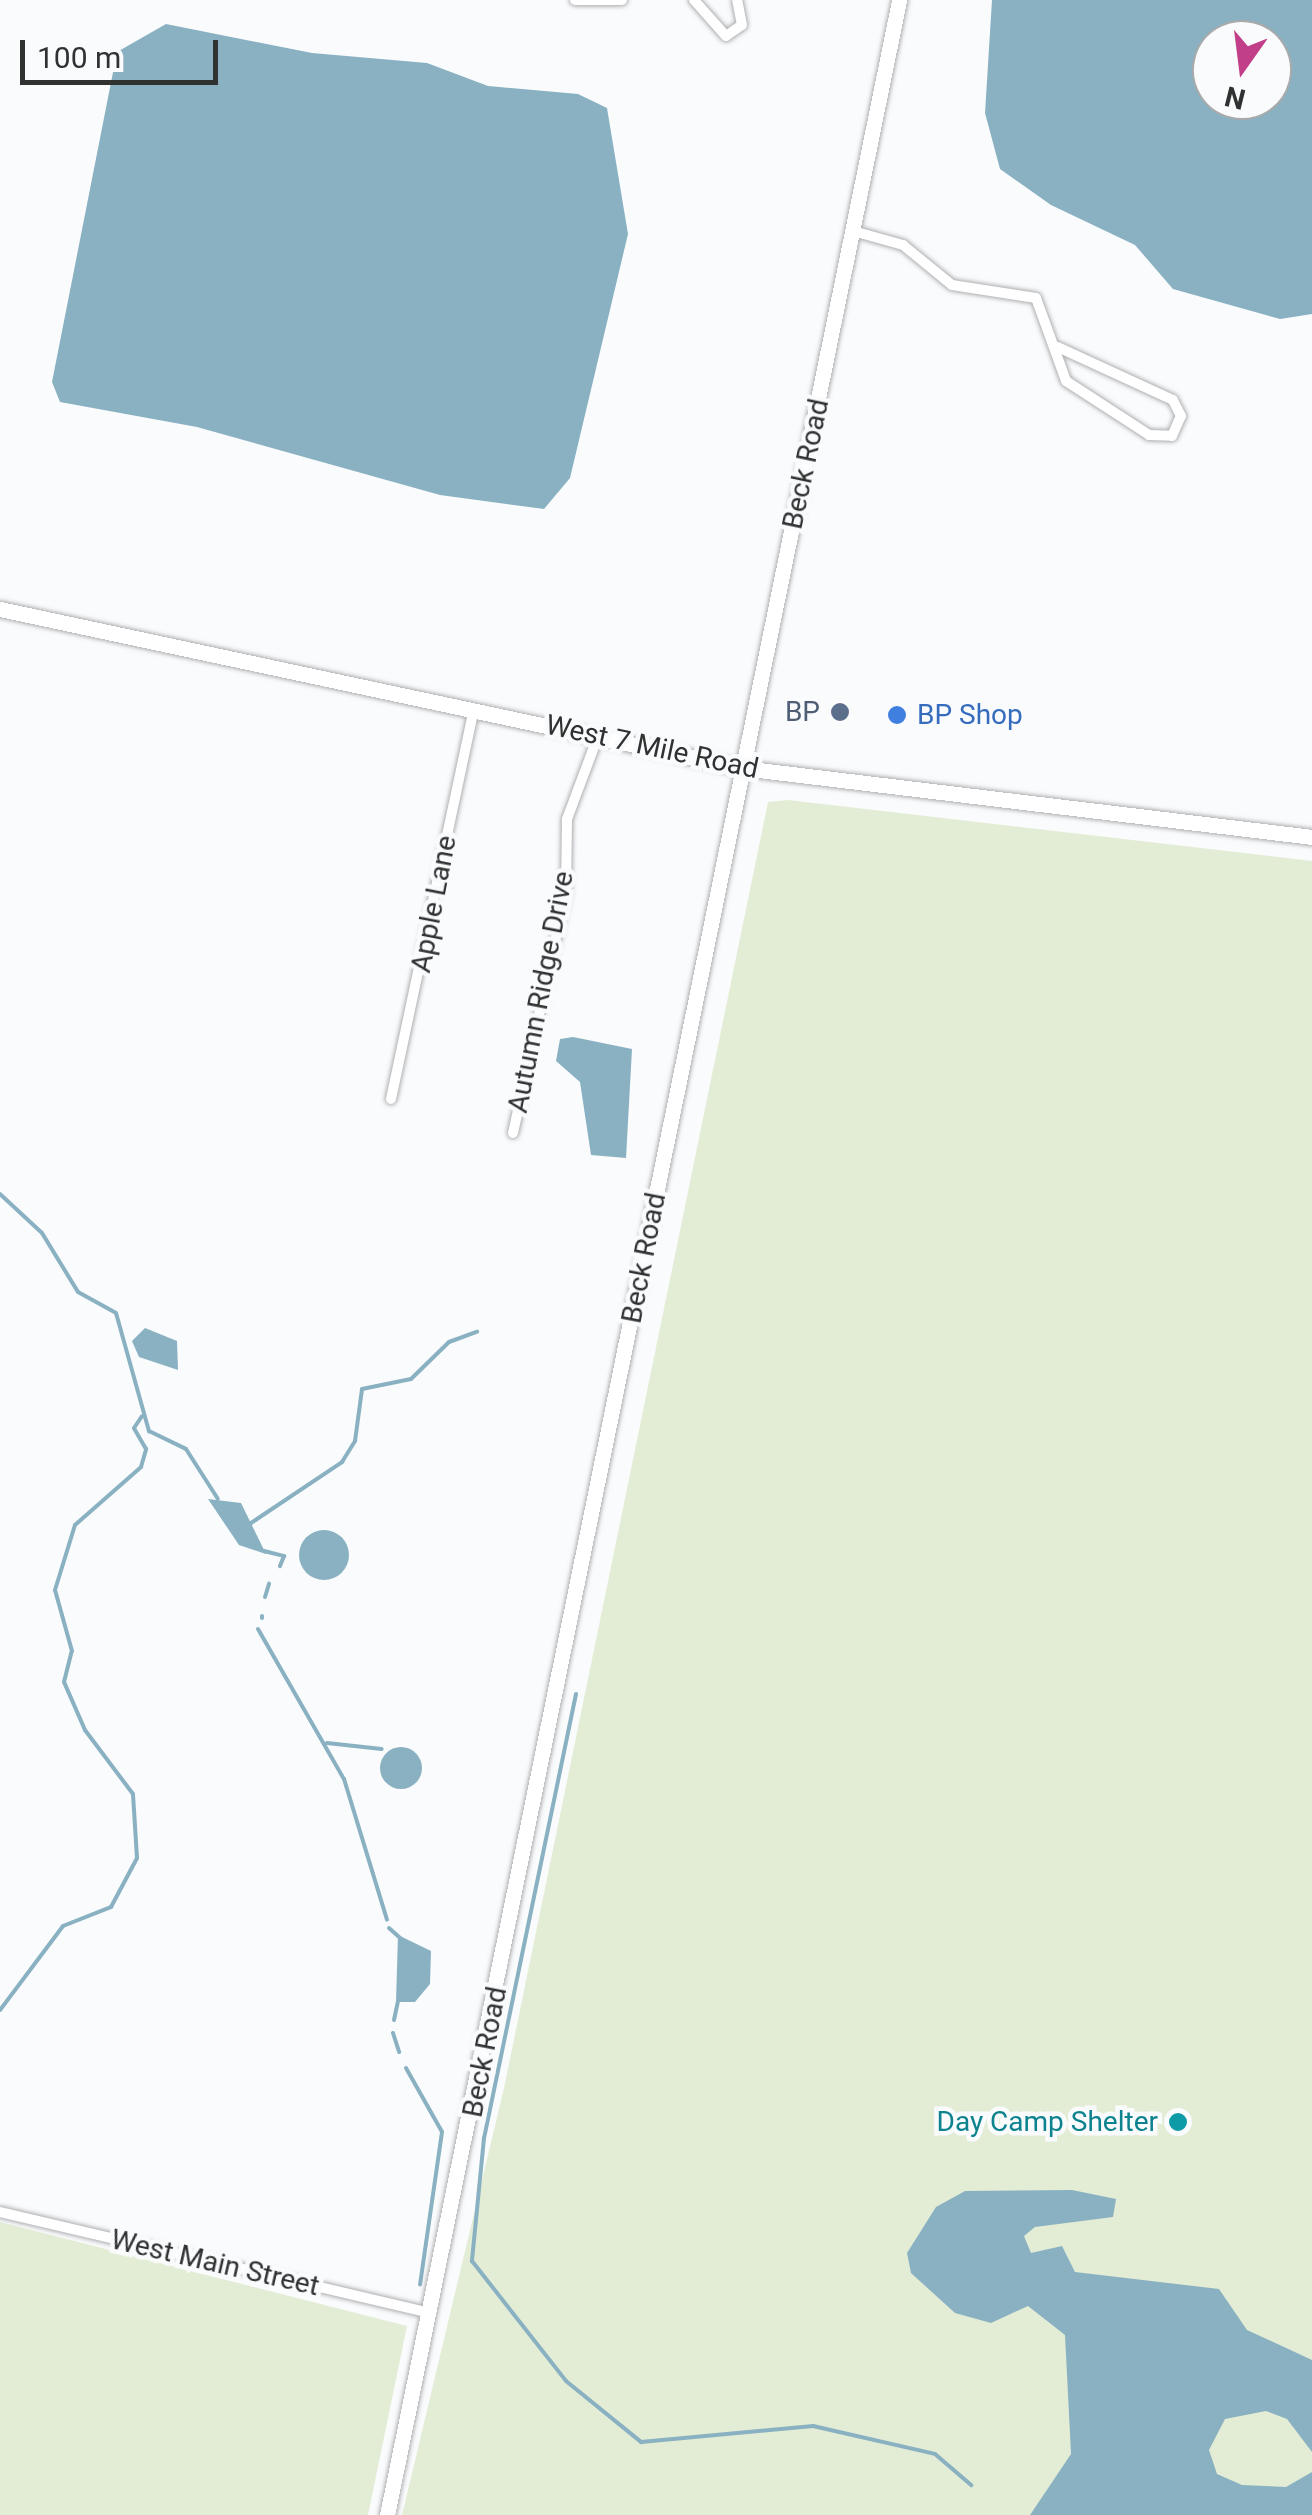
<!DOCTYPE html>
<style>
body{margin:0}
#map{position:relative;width:1312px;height:2515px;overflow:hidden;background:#fafbfd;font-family:Roboto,sans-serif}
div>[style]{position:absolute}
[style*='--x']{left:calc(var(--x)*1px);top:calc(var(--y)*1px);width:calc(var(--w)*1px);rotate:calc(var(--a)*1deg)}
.green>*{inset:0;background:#e3edd5}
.water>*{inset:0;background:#89b1c2}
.round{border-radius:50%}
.stream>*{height:4px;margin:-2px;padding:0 2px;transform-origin:2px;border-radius:2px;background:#89b1c2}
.roads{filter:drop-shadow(0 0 2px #afb0b2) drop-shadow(0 0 2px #afb0b2)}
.street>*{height:10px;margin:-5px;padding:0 5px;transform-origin:5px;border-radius:5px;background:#fff}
.secondary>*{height:15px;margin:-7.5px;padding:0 7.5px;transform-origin:7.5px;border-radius:7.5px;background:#fff}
.dots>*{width:28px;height:28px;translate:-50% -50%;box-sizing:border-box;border:5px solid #fafbfd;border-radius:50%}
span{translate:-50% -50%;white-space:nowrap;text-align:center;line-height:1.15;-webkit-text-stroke:9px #fafbfd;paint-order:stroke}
.street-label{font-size:28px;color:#303131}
.service-label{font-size:28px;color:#4e5e75}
.right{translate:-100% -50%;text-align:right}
.shop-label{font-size:28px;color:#366cbe}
.left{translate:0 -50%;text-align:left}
.culture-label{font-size:28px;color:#0d838f}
.north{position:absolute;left:1192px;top:20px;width:100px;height:100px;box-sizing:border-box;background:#fafbfd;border:2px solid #a9aaab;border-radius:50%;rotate:194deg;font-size:28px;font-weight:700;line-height:40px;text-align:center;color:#303131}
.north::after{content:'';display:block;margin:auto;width:35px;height:45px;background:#c03f88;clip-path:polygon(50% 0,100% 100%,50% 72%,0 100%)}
.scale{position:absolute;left:20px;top:40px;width:198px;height:45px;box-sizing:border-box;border:5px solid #303131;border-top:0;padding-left:12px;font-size:30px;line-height:35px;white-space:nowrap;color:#303131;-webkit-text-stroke:8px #fafbfd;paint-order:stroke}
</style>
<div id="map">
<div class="green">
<i style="clip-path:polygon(788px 800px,1312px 861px,1312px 2515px,402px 2515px,504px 2088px,768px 802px)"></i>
<i style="clip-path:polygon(0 2222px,407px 2326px,368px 2515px,0 2515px)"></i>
</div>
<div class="water">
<i style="clip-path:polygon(evenodd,992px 0,1312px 0,1312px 314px,1280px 319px,1173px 289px,1135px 245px,1051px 205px,1000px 169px,985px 113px,992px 0,1212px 40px,1272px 40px,1272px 100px,1212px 100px,1212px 40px)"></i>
<i style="clip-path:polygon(166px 24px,312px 53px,427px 63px,488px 86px,578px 94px,607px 108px,628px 234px,570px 478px,544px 509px,440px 495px,197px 427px,60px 402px,52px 382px,117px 52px)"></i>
<i style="clip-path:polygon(573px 1037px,632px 1049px,626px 1158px,591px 1155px,580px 1082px,556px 1061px,560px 1039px)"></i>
<i style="clip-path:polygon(145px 1328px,177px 1341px,178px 1370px,139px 1357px,132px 1341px)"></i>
<i style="clip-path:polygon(208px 1499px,241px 1503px,266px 1554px,239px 1545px)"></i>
<i class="round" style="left:299px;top:1530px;width:50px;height:50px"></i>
<i class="round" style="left:380px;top:1747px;width:42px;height:42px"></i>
<i style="clip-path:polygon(398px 1935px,431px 1951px,430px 1984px,415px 2002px,396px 2002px)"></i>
<i style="clip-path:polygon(1072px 2190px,1116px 2199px,1113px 2217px,1035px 2227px,1024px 2236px,1031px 2253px,1062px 2246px,1075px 2272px,1219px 2289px,1247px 2330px,1312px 2360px,1312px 2452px,1287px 2419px,1266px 2411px,1225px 2419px,1209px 2450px,1217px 2474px,1242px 2485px,1286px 2487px,1312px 2472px,1312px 2515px,1030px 2515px,1071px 2454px,1065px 2335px,1028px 2306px,991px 2323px,955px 2313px,911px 2273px,907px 2253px,936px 2207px,965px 2191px)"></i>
</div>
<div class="stream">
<i style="--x:0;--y:1194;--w:57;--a:42.9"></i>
<i style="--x:42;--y:1233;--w:69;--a:58.6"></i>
<i style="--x:78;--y:1292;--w:43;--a:28.9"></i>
<i style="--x:116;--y:1313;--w:123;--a:74.4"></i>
<i style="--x:149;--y:1431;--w:41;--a:25.9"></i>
<i style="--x:186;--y:1449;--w:59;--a:57.4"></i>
<i style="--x:251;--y:1523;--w:110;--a:-33.8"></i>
<i style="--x:342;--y:1462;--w:25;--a:-58"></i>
<i style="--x:355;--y:1441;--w:52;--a:-82.3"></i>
<i style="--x:362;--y:1389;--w:50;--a:-11.5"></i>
<i style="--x:411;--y:1379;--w:53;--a:-44.2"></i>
<i style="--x:449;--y:1342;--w:30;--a:-20"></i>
<i style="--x:264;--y:1551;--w:21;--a:14"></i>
<i style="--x:284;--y:1556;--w:11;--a:112"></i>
<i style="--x:265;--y:1597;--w:14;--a:-73"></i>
<i style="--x:262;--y:1618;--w:2;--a:-90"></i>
<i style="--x:258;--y:1629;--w:173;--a:60.2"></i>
<i style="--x:344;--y:1779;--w:147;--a:73"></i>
<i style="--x:576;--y:1694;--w:453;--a:101.7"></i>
<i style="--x:484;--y:2138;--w:124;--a:95.6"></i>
<i style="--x:472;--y:2261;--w:152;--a:51.9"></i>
<i style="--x:566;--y:2381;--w:97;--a:39.1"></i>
<i style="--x:641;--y:2442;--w:173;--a:-5.3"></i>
<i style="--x:813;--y:2426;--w:125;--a:12.9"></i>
<i style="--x:935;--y:2454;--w:48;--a:40.7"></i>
<i style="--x:327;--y:1743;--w:55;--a:6.2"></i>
<i style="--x:389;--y:1928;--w:15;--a:42"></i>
<i style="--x:0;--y:2010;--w:105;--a:-53.1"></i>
<i style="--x:63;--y:1926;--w:52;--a:-21.6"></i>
<i style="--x:111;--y:1907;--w:55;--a:-62"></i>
<i style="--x:137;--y:1858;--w:64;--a:-93.6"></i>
<i style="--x:133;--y:1794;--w:80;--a:-126.9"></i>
<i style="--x:85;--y:1730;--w:52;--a:-113.6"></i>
<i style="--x:64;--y:1682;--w:32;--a:-76"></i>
<i style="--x:72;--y:1651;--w:63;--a:-105.6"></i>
<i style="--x:55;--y:1590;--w:68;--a:-72.9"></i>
<i style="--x:75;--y:1525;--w:88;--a:-41.3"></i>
<i style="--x:141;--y:1467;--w:19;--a:-74"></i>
<i style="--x:146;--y:1449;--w:24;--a:-120"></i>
<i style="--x:134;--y:1428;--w:14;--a:-56"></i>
<i style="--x:394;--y:2020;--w:19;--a:-78"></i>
<i style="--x:393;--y:2033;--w:20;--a:72"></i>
<i style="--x:406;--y:2068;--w:73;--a:60.6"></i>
<i style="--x:442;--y:2132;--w:154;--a:98.2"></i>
</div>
<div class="roads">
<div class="street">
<i style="--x:575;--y:0;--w:47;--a:0"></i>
<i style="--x:694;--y:0;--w:48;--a:48.4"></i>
<i style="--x:726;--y:36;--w:19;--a:-35"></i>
<i style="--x:742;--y:25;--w:25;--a:-101"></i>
<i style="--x:853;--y:231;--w:52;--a:15.6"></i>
<i style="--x:903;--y:245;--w:63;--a:39.2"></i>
<i style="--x:952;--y:285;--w:85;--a:8.8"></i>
<i style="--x:1036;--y:298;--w:88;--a:70.1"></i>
<i style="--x:1066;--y:381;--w:99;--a:33"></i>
<i style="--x:1149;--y:435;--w:23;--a:2"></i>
<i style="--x:1172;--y:436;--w:22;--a:-66"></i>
<i style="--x:1181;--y:416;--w:18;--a:-117"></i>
<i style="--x:1173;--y:400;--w:127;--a:-155.3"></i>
<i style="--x:391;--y:1099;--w:398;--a:-78"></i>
<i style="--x:513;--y:1133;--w:248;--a:-77.6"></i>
<i style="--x:566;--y:891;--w:72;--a:-89.2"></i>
<i style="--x:567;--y:819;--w:89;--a:-69.5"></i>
<i style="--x:0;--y:2212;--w:443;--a:13.2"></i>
</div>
<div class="secondary">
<i style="--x:0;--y:609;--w:759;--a:12.09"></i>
<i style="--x:742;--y:768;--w:574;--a:6.9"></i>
<i style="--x:387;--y:2515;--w:2567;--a:-78.49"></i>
</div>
</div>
<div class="dots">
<i style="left:840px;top:712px;background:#5c6f8a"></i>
<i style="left:897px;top:715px;background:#3f7fe0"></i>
<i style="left:1178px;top:2122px;background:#0f9aa8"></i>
</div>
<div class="street-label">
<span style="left:806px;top:464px;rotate:-78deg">Beck Road</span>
<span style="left:652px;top:747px;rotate:12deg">West 7 Mile Road</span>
<span style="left:434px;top:904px;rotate:-79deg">Apple Lane</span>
<span style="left:541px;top:992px;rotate:-79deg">Autumn Ridge Drive</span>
<span style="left:644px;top:1258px;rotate:-79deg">Beck Road</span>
<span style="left:485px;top:2052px;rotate:-79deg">Beck Road</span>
<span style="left:215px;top:2263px;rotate:13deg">West Main Street</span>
</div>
<div class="service-label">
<span class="right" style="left:820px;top:712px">BP</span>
</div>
<div class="shop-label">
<span class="left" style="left:917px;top:715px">BP Shop</span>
</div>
<div class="culture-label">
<span class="right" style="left:1158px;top:2122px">Day Camp Shelter</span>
</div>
<div class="north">N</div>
<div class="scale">100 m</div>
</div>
